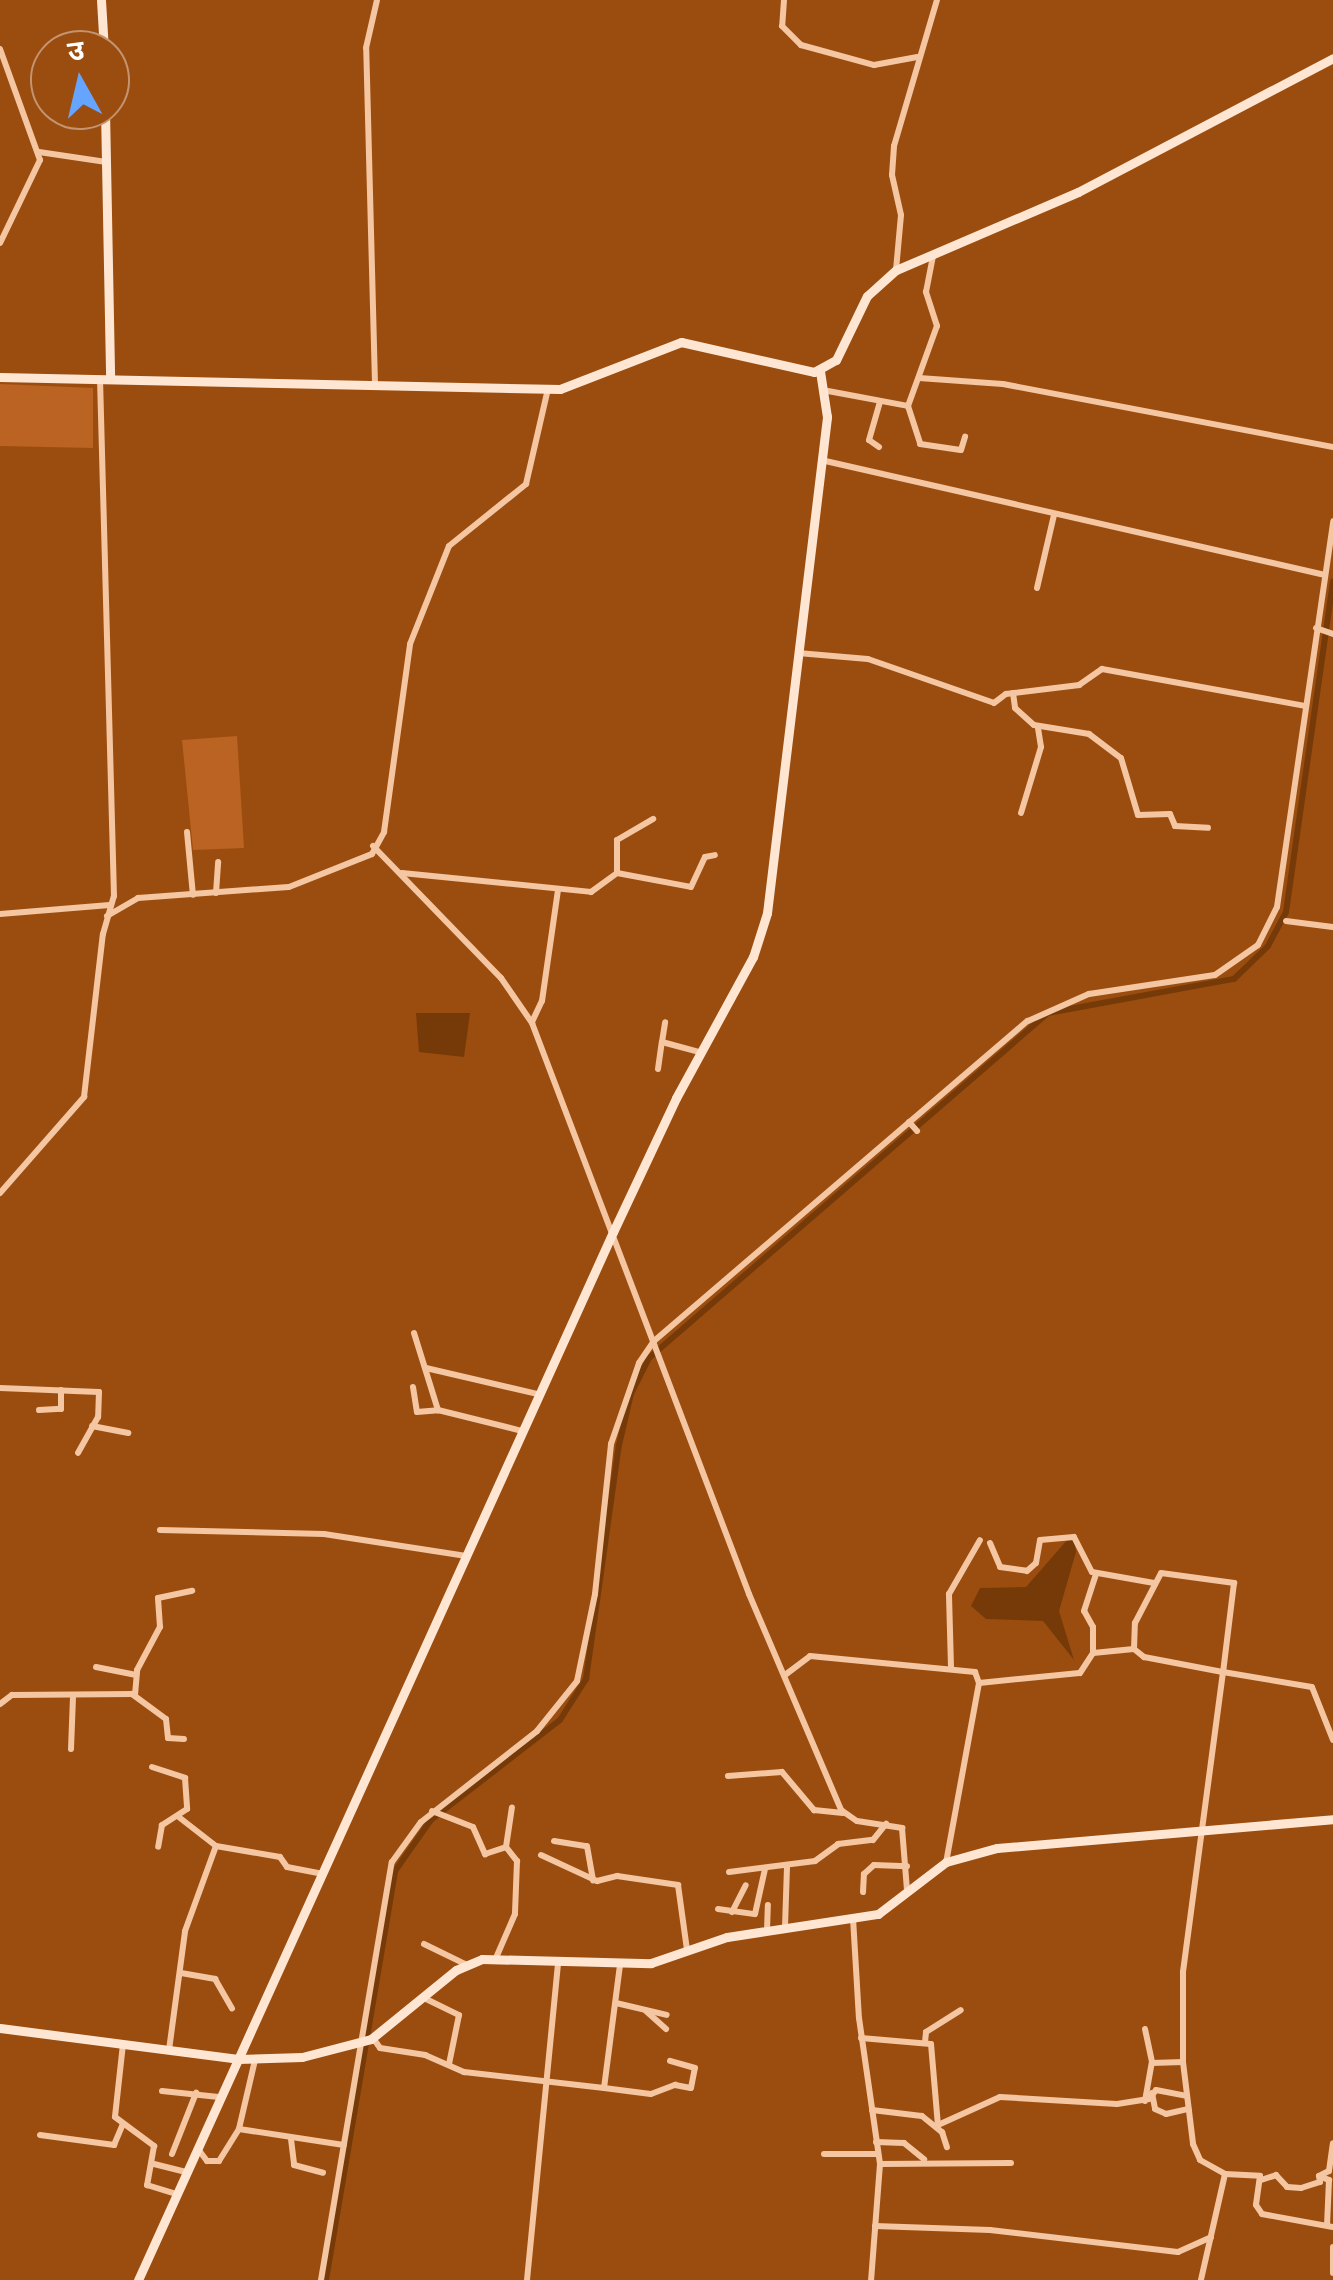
<!DOCTYPE html>
<meta charset="utf-8">
<style>
body{margin:0}
#map{position:relative;width:1333px;height:2280px;overflow:hidden;background:#9b4d0f;font-family:"Sofia Sans Condensed","Noto Sans Devanagari",sans-serif}
div>[style]{position:absolute}
[style*='--x']{left:calc(var(--x)*1px);top:calc(var(--y)*1px);width:calc(var(--w)*1px);rotate:calc(var(--a)*1deg)}
.green>*{inset:0;background:#ba6322}
.water>*{inset:0;background:#763a09}
.canal>*{height:6px;margin:-3px;padding:0 3px;transform-origin:3px;border-radius:3px;background:#763a09}
.street>*{height:6px;margin:-3px;padding:0 3px;transform-origin:3px;border-radius:3px;background:#f5c6a2}
.secondary>*{height:9px;margin:-4.5px;padding:0 4.5px;transform-origin:4.5px;border-radius:4.5px;background:#fee6d3}
span{translate:-50% -50%;white-space:nowrap;text-align:center;line-height:1.15;-webkit-text-stroke:9px #9b4d0f;paint-order:stroke}
.north{position:absolute;left:30px;top:30px;width:100px;height:100px;box-sizing:border-box;background:#9b4d0f;border:2px solid #c3946f;border-radius:50%;rotate:352deg;font-size:28px;font-weight:700;line-height:40px;text-align:center;color:#fff}
.north::after{content:'';display:block;margin:auto;width:35px;height:45px;background:#66a5ff;clip-path:polygon(50% 0,100% 100%,50% 72%,0 100%)}
</style>
<div id="map">
<div class="green">
<i style="clip-path:polygon(0 384px,93px 388px,93px 448px,0 446px)"></i>
<i style="clip-path:polygon(237px 736px,244px 848px,193px 850px,182px 740px)"></i>
</div>
<div class="water">
<i style="clip-path:polygon(416px 1013px,470px 1013px,464px 1057px,419px 1052px)"></i>
<i style="clip-path:polygon(1068px 1539px,1074px 1539px,1076px 1552px,1059px 1611px,1074px 1660px,1043px 1621px,986px 1619px,971px 1606px,980px 1588px,1026px 1587px)"></i>
</div>
<div class="canal">
<i style="--x:326;--y:2280;--w:415;--a:-80.4"></i>
<i style="--x:395;--y:1871;--w:62;--a:-54.8"></i>
<i style="--x:431;--y:1820;--w:163;--a:-37.8"></i>
<i style="--x:560;--y:1720;--w:49;--a:-57.6"></i>
<i style="--x:586;--y:1679;--w:236;--a:-82"></i>
<i style="--x:619;--y:1445;--w:52;--a:-76.8"></i>
<i style="--x:631;--y:1394;--w:40;--a:-63.4"></i>
<i style="--x:649;--y:1358;--w:527;--a:-40.85"></i>
<i style="--x:1048;--y:1013;--w:189;--a:-10.4"></i>
<i style="--x:1234;--y:979;--w:47;--a:-44.1"></i>
<i style="--x:1268;--y:946;--w:38;--a:-62"></i>
<i style="--x:1286;--y:912;--w:334;--a:-81.9"></i>
</div>
<div class="street">
<i style="--x:784;--y:0;--w:26;--a:94"></i>
<i style="--x:782;--y:26;--w:27;--a:45"></i>
<i style="--x:801;--y:45;--w:76;--a:15.3"></i>
<i style="--x:874;--y:65;--w:44;--a:-10.5"></i>
<i style="--x:0;--y:49;--w:118;--a:70.2"></i>
<i style="--x:40;--y:160;--w:92;--a:115.7"></i>
<i style="--x:39;--y:152;--w:68;--a:8.5"></i>
<i style="--x:896;--y:270;--w:55;--a:-84.8"></i>
<i style="--x:901;--y:215;--w:41;--a:-102.7"></i>
<i style="--x:892;--y:175;--w:29;--a:-86"></i>
<i style="--x:894;--y:146;--w:152;--a:-73.6"></i>
<i style="--x:919;--y:378;--w:84;--a:4.1"></i>
<i style="--x:1003;--y:384;--w:336;--a:10.8"></i>
<i style="--x:375;--y:384;--w:336;--a:-91.5"></i>
<i style="--x:366;--y:48;--w:49;--a:-77.1"></i>
<i style="--x:828;--y:391;--w:81;--a:10.6"></i>
<i style="--x:908;--y:406;--w:85;--a:-70.1"></i>
<i style="--x:937;--y:326;--w:36;--a:-108"></i>
<i style="--x:926;--y:292;--w:38;--a:-79"></i>
<i style="--x:908;--y:406;--w:40;--a:72"></i>
<i style="--x:920;--y:444;--w:41;--a:8.3"></i>
<i style="--x:961;--y:450;--w:14;--a:-73"></i>
<i style="--x:879;--y:447;--w:12;--a:-145"></i>
<i style="--x:869;--y:440;--w:40;--a:-74"></i>
<i style="--x:821;--y:460;--w:517;--a:12.85"></i>
<i style="--x:1037;--y:588;--w:75;--a:-76.9"></i>
<i style="--x:1316;--y:628;--w:18;--a:19"></i>
<i style="--x:798;--y:653;--w:70;--a:4.9"></i>
<i style="--x:868;--y:659;--w:133;--a:19.2"></i>
<i style="--x:994;--y:703;--w:15;--a:-37"></i>
<i style="--x:1006;--y:694;--w:74;--a:-7"></i>
<i style="--x:1079;--y:685;--w:28;--a:-35"></i>
<i style="--x:1102;--y:669;--w:206;--a:10.3"></i>
<i style="--x:1013;--y:693;--w:15;--a:82"></i>
<i style="--x:1015;--y:708;--w:25;--a:42"></i>
<i style="--x:1034;--y:725;--w:56;--a:9.3"></i>
<i style="--x:1089;--y:734;--w:40;--a:37"></i>
<i style="--x:1121;--y:758;--w:59;--a:73.4"></i>
<i style="--x:1138;--y:815;--w:32;--a:-2"></i>
<i style="--x:1170;--y:814;--w:13;--a:67"></i>
<i style="--x:1175;--y:826;--w:33;--a:3"></i>
<i style="--x:1021;--y:813;--w:69;--a:-73.1"></i>
<i style="--x:1041;--y:747;--w:20;--a:-99"></i>
<i style="--x:187;--y:832;--w:63;--a:84.6"></i>
<i style="--x:373;--y:846;--w:184;--a:45.9"></i>
<i style="--x:501;--y:978;--w:55;--a:55.4"></i>
<i style="--x:532;--y:1023;--w:611;--a:69.19"></i>
<i style="--x:749;--y:1594;--w:235;--a:66.9"></i>
<i style="--x:841;--y:1810;--w:19;--a:35"></i>
<i style="--x:857;--y:1821;--w:46;--a:8.8"></i>
<i style="--x:902;--y:1828;--w:62;--a:85.4"></i>
<i style="--x:402;--y:873;--w:190;--a:5.7"></i>
<i style="--x:591;--y:892;--w:32;--a:-36"></i>
<i style="--x:617;--y:873;--w:33;--a:-90"></i>
<i style="--x:617;--y:840;--w:42;--a:-30.3"></i>
<i style="--x:617;--y:873;--w:75;--a:10.7"></i>
<i style="--x:691;--y:887;--w:33;--a:-65"></i>
<i style="--x:705;--y:857;--w:10;--a:-11"></i>
<i style="--x:216;--y:893;--w:31;--a:-86"></i>
<i style="--x:0;--y:914;--w:110;--a:-4.7"></i>
<i style="--x:107;--y:916;--w:36;--a:-30"></i>
<i style="--x:138;--y:898;--w:151;--a:-4.2"></i>
<i style="--x:289;--y:887;--w:89;--a:-21.7"></i>
<i style="--x:372;--y:854;--w:25;--a:-61"></i>
<i style="--x:384;--y:832;--w:190;--a:-82.1"></i>
<i style="--x:410;--y:644;--w:105;--a:-68.3"></i>
<i style="--x:449;--y:546;--w:99;--a:-38.8"></i>
<i style="--x:526;--y:484;--w:98;--a:-77"></i>
<i style="--x:1286;--y:921;--w:47;--a:7.3"></i>
<i style="--x:532;--y:1022;--w:23;--a:-65"></i>
<i style="--x:542;--y:1001;--w:112;--a:-81.8"></i>
<i style="--x:662;--y:1042;--w:20;--a:-81"></i>
<i style="--x:658;--y:1069;--w:27;--a:-82"></i>
<i style="--x:662;--y:1042;--w:38;--a:15"></i>
<i style="--x:909;--y:1122;--w:12;--a:48"></i>
<i style="--x:0;--y:1193;--w:128;--a:-48.8"></i>
<i style="--x:84;--y:1097;--w:164;--a:-83.4"></i>
<i style="--x:103;--y:934;--w:40;--a:-74"></i>
<i style="--x:114;--y:896;--w:517;--a:-91.55"></i>
<i style="--x:414;--y:1333;--w:81;--a:72.7"></i>
<i style="--x:438;--y:1410;--w:87;--a:14"></i>
<i style="--x:426;--y:1368;--w:115;--a:13.1"></i>
<i style="--x:413;--y:1387;--w:25;--a:81"></i>
<i style="--x:417;--y:1412;--w:21;--a:-5"></i>
<i style="--x:0;--y:1388;--w:99;--a:2.3"></i>
<i style="--x:99;--y:1392;--w:25;--a:92"></i>
<i style="--x:98;--y:1417;--w:41;--a:119.1"></i>
<i style="--x:39;--y:1410;--w:22;--a:-3"></i>
<i style="--x:61;--y:1409;--w:19;--a:-90"></i>
<i style="--x:92;--y:1426;--w:37;--a:11"></i>
<i style="--x:160;--y:1530;--w:164;--a:1.4"></i>
<i style="--x:324;--y:1534;--w:144;--a:8.8"></i>
<i style="--x:990;--y:1543;--w:26;--a:67"></i>
<i style="--x:1000;--y:1567;--w:27;--a:8"></i>
<i style="--x:1027;--y:1571;--w:12;--a:-42"></i>
<i style="--x:1036;--y:1563;--w:23;--a:-80"></i>
<i style="--x:1040;--y:1540;--w:34;--a:-5"></i>
<i style="--x:1074;--y:1537;--w:39;--a:63"></i>
<i style="--x:1092;--y:1572;--w:63;--a:10.1"></i>
<i style="--x:1134;--y:1649;--w:26;--a:-88"></i>
<i style="--x:1135;--y:1623;--w:56;--a:-62.5"></i>
<i style="--x:1161;--y:1573;--w:74;--a:7.8"></i>
<i style="--x:1234;--y:1583;--w:90;--a:97"></i>
<i style="--x:1223;--y:1672;--w:90;--a:9.6"></i>
<i style="--x:1312;--y:1687;--w:57;--a:68.4"></i>
<i style="--x:1093;--y:1653;--w:26;--a:-90"></i>
<i style="--x:1093;--y:1627;--w:18;--a:-119"></i>
<i style="--x:1084;--y:1611;--w:40;--a:-72"></i>
<i style="--x:96;--y:1667;--w:41;--a:11.3"></i>
<i style="--x:951;--y:1667;--w:73;--a:-91.6"></i>
<i style="--x:949;--y:1594;--w:62;--a:-60.1"></i>
<i style="--x:785;--y:1675;--w:31;--a:-37"></i>
<i style="--x:810;--y:1656;--w:166;--a:5.5"></i>
<i style="--x:975;--y:1672;--w:12;--a:70"></i>
<i style="--x:979;--y:1683;--w:182;--a:100.4"></i>
<i style="--x:979;--y:1683;--w:101;--a:-5.7"></i>
<i style="--x:1080;--y:1673;--w:24;--a:-57"></i>
<i style="--x:1093;--y:1653;--w:41;--a:-5.6"></i>
<i style="--x:1134;--y:1649;--w:13;--a:39"></i>
<i style="--x:1144;--y:1657;--w:80;--a:10.8"></i>
<i style="--x:1223;--y:1672;--w:303;--a:97.6"></i>
<i style="--x:1183;--y:1972;--w:90;--a:90"></i>
<i style="--x:1183;--y:2062;--w:83;--a:83"></i>
<i style="--x:1193;--y:2144;--w:17;--a:66"></i>
<i style="--x:1200;--y:2160;--w:29;--a:29"></i>
<i style="--x:1225;--y:2174;--w:109;--a:102.8"></i>
<i style="--x:135;--y:1695;--w:25;--a:-85"></i>
<i style="--x:137;--y:1670;--w:49;--a:-61.9"></i>
<i style="--x:160;--y:1627;--w:29;--a:-94"></i>
<i style="--x:158;--y:1598;--w:35;--a:-12"></i>
<i style="--x:0;--y:1704;--w:15;--a:-37"></i>
<i style="--x:12;--y:1695;--w:120;--a:-0.5"></i>
<i style="--x:132;--y:1694;--w:42;--a:36.3"></i>
<i style="--x:166;--y:1719;--w:19;--a:84"></i>
<i style="--x:168;--y:1738;--w:16;--a:4"></i>
<i style="--x:71;--y:1749;--w:51;--a:-87.8"></i>
<i style="--x:152;--y:1767;--w:35;--a:18"></i>
<i style="--x:185;--y:1778;--w:31;--a:86"></i>
<i style="--x:187;--y:1809;--w:30;--a:147"></i>
<i style="--x:162;--y:1825;--w:22;--a:100"></i>
<i style="--x:728;--y:1776;--w:54;--a:-4.2"></i>
<i style="--x:782;--y:1772;--w:50;--a:49.9"></i>
<i style="--x:814;--y:1810;--w:29;--a:6"></i>
<i style="--x:432;--y:1811;--w:44;--a:21.3"></i>
<i style="--x:473;--y:1827;--w:30;--a:66"></i>
<i style="--x:485;--y:1854;--w:22;--a:-18"></i>
<i style="--x:506;--y:1847;--w:18;--a:52"></i>
<i style="--x:517;--y:1861;--w:53;--a:92.2"></i>
<i style="--x:515;--y:1914;--w:48;--a:113.4"></i>
<i style="--x:180;--y:1818;--w:46;--a:37.9"></i>
<i style="--x:554;--y:1841;--w:33;--a:9"></i>
<i style="--x:587;--y:1846;--w:35;--a:80"></i>
<i style="--x:506;--y:1847;--w:40;--a:-81.5"></i>
<i style="--x:541;--y:1855;--w:62;--a:24.9"></i>
<i style="--x:597;--y:1881;--w:21;--a:-14"></i>
<i style="--x:617;--y:1876;--w:62;--a:8.4"></i>
<i style="--x:678;--y:1885;--w:66;--a:82.1"></i>
<i style="--x:729;--y:1872;--w:87;--a:-7.3"></i>
<i style="--x:815;--y:1861;--w:29;--a:-36"></i>
<i style="--x:838;--y:1844;--w:35;--a:-7"></i>
<i style="--x:873;--y:1840;--w:21;--a:-51"></i>
<i style="--x:863;--y:1892;--w:18;--a:-87"></i>
<i style="--x:864;--y:1874;--w:13;--a:-42"></i>
<i style="--x:874;--y:1865;--w:33;--a:2"></i>
<i style="--x:718;--y:1909;--w:37;--a:8"></i>
<i style="--x:755;--y:1914;--w:46;--a:-77.5"></i>
<i style="--x:732;--y:1912;--w:30;--a:-63"></i>
<i style="--x:853;--y:1918;--w:100;--a:86.6"></i>
<i style="--x:859;--y:2018;--w:148;--a:81.8"></i>
<i style="--x:880;--y:2164;--w:116;--a:94.4"></i>
<i style="--x:785;--y:1927;--w:60;--a:-88.1"></i>
<i style="--x:767;--y:1930;--w:25;--a:-88"></i>
<i style="--x:424;--y:1944;--w:46;--a:26"></i>
<i style="--x:620;--y:1965;--w:124;--a:97.4"></i>
<i style="--x:604;--y:2088;--w:47;--a:7.3"></i>
<i style="--x:651;--y:2094;--w:26;--a:-21"></i>
<i style="--x:675;--y:2085;--w:16;--a:11"></i>
<i style="--x:691;--y:2088;--w:20;--a:-79"></i>
<i style="--x:695;--y:2068;--w:26;--a:-164"></i>
<i style="--x:181;--y:1973;--w:35;--a:10"></i>
<i style="--x:215;--y:1979;--w:34;--a:60"></i>
<i style="--x:424;--y:1998;--w:39;--a:26"></i>
<i style="--x:459;--y:2015;--w:50;--a:101.5"></i>
<i style="--x:616;--y:2003;--w:52;--a:13.2"></i>
<i style="--x:646;--y:2011;--w:27;--a:42"></i>
<i style="--x:1145;--y:2029;--w:35;--a:78"></i>
<i style="--x:373;--y:2038;--w:12;--a:55"></i>
<i style="--x:380;--y:2048;--w:46;--a:8.8"></i>
<i style="--x:425;--y:2055;--w:43;--a:23.6"></i>
<i style="--x:464;--y:2072;--w:141;--a:6.5"></i>
<i style="--x:861;--y:2038;--w:70;--a:4.9"></i>
<i style="--x:931;--y:2044;--w:82;--a:85.1"></i>
<i style="--x:925;--y:2042;--w:10;--a:-84"></i>
<i style="--x:926;--y:2032;--w:41;--a:-32.2"></i>
<i style="--x:123;--y:2044;--w:73;--a:96.3"></i>
<i style="--x:115;--y:2117;--w:49;--a:36.6"></i>
<i style="--x:154;--y:2146;--w:40;--a:100"></i>
<i style="--x:147;--y:2185;--w:31;--a:17"></i>
<i style="--x:169;--y:2050;--w:120;--a:-82.3"></i>
<i style="--x:185;--y:1931;--w:90;--a:-70"></i>
<i style="--x:216;--y:1846;--w:65;--a:9.8"></i>
<i style="--x:280;--y:1857;--w:12;--a:55"></i>
<i style="--x:287;--y:1867;--w:33;--a:11"></i>
<i style="--x:255;--y:2060;--w:71;--a:103.1"></i>
<i style="--x:239;--y:2129;--w:106;--a:8.7"></i>
<i style="--x:162;--y:2091;--w:57;--a:6"></i>
<i style="--x:1152;--y:2093;--w:16;--a:79"></i>
<i style="--x:1155;--y:2109;--w:12;--a:24"></i>
<i style="--x:1166;--y:2114;--w:23;--a:-13"></i>
<i style="--x:1145;--y:2101;--w:39;--a:-80"></i>
<i style="--x:1152;--y:2063;--w:31;--a:-2"></i>
<i style="--x:872;--y:2110;--w:50;--a:6.8"></i>
<i style="--x:922;--y:2116;--w:26;--a:39"></i>
<i style="--x:942;--y:2132;--w:16;--a:72"></i>
<i style="--x:938;--y:2125;--w:68;--a:-24.3"></i>
<i style="--x:1000;--y:2097;--w:117;--a:3.4"></i>
<i style="--x:1117;--y:2104;--w:32;--a:-9"></i>
<i style="--x:1149;--y:2099;--w:11;--a:-52"></i>
<i style="--x:1156;--y:2090;--w:31;--a:11"></i>
<i style="--x:40;--y:2135;--w:75;--a:7.7"></i>
<i style="--x:114;--y:2145;--w:21;--a:-67"></i>
<i style="--x:291;--y:2139;--w:26;--a:83"></i>
<i style="--x:294;--y:2165;--w:30;--a:15"></i>
<i style="--x:876;--y:2142;--w:28;--a:2"></i>
<i style="--x:904;--y:2143;--w:26;--a:39"></i>
<i style="--x:198;--y:2149;--w:15;--a:53"></i>
<i style="--x:207;--y:2161;--w:12;--a:0"></i>
<i style="--x:219;--y:2161;--w:38;--a:-58"></i>
<i style="--x:172;--y:2154;--w:66;--a:-68.5"></i>
<i style="--x:824;--y:2154;--w:54;--a:0"></i>
<i style="--x:154;--y:2164;--w:34;--a:14"></i>
<i style="--x:880;--y:2164;--w:131;--a:-0.4"></i>
<i style="--x:1225;--y:2174;--w:35;--a:3"></i>
<i style="--x:1260;--y:2176;--w:29;--a:98"></i>
<i style="--x:1256;--y:2205;--w:11;--a:56"></i>
<i style="--x:1262;--y:2214;--w:72;--a:10.4"></i>
<i style="--x:1319;--y:2176;--w:11;--a:-27"></i>
<i style="--x:1329;--y:2171;--w:28;--a:-82"></i>
<i style="--x:1261;--y:2180;--w:16;--a:-18"></i>
<i style="--x:1276;--y:2175;--w:16;--a:47"></i>
<i style="--x:1287;--y:2187;--w:14;--a:4"></i>
<i style="--x:1301;--y:2188;--w:20;--a:-18"></i>
<i style="--x:1320;--y:2182;--w:6;--a:-99"></i>
<i style="--x:1319;--y:2176;--w:11;--a:22"></i>
<i style="--x:1329;--y:2180;--w:45;--a:92.5"></i>
<i style="--x:875;--y:2226;--w:115;--a:2"></i>
<i style="--x:990;--y:2230;--w:189;--a:6.7"></i>
<i style="--x:1178;--y:2252;--w:36;--a:-24"></i>
<i style="--x:1333;--y:2247;--w:26;--a:90"></i>
<i style="--x:321;--y:2280;--w:424;--a:-80.4"></i>
<i style="--x:392;--y:1862;--w:49;--a:-54.1"></i>
<i style="--x:421;--y:1822;--w:147;--a:-38.1"></i>
<i style="--x:537;--y:1731;--w:64;--a:-51.3"></i>
<i style="--x:577;--y:1681;--w:89;--a:-78.3"></i>
<i style="--x:595;--y:1594;--w:151;--a:-83.9"></i>
<i style="--x:611;--y:1444;--w:86;--a:-70.9"></i>
<i style="--x:639;--y:1363;--w:27;--a:-56"></i>
<i style="--x:654;--y:1341;--w:492;--a:-40.6"></i>
<i style="--x:1028;--y:1021;--w:67;--a:-23.9"></i>
<i style="--x:1089;--y:994;--w:127;--a:-8.6"></i>
<i style="--x:1215;--y:975;--w:52;--a:-34.9"></i>
<i style="--x:1258;--y:945;--w:42;--a:-63.4"></i>
<i style="--x:1277;--y:907;--w:390;--a:-81.7"></i>
<i style="--x:527;--y:2280;--w:319;--a:-84.4"></i>
</div>
<div class="secondary">
<i style="--x:101;--y:0;--w:50;--a:86.6"></i>
<i style="--x:105;--y:110;--w:269;--a:88.9"></i>
<i style="--x:0;--y:377;--w:560;--a:1.23"></i>
<i style="--x:560;--y:389;--w:130;--a:-21.2"></i>
<i style="--x:681;--y:342;--w:136;--a:12.7"></i>
<i style="--x:814;--y:372;--w:25;--a:-29"></i>
<i style="--x:836;--y:360;--w:71;--a:-64.2"></i>
<i style="--x:867;--y:296;--w:39;--a:-42"></i>
<i style="--x:896;--y:270;--w:198;--a:-23.2"></i>
<i style="--x:1078;--y:192;--w:288;--a:-27.7"></i>
<i style="--x:0;--y:2028;--w:240;--a:7.4"></i>
<i style="--x:238;--y:2059;--w:64;--a:-1.8"></i>
<i style="--x:302;--y:2057;--w:71;--a:-14.6"></i>
<i style="--x:371;--y:2039;--w:109;--a:-39.1"></i>
<i style="--x:456;--y:1970;--w:28;--a:-23"></i>
<i style="--x:482;--y:1959;--w:169;--a:1.4"></i>
<i style="--x:651;--y:1963;--w:80;--a:-18.9"></i>
<i style="--x:727;--y:1937;--w:153;--a:-8.7"></i>
<i style="--x:878;--y:1914;--w:86;--a:-37.4"></i>
<i style="--x:946;--y:1862;--w:53;--a:-15.4"></i>
<i style="--x:997;--y:1848;--w:337;--a:-4.9"></i>
<i style="--x:138;--y:2280;--w:1151;--a:-65.62"></i>
<i style="--x:613;--y:1232;--w:148;--a:-64.8"></i>
<i style="--x:676;--y:1098;--w:161;--a:-61.4"></i>
<i style="--x:753;--y:957;--w:46;--a:-72.3"></i>
<i style="--x:767;--y:913;--w:500;--a:-83.1"></i>
<i style="--x:827;--y:417;--w:47;--a:-98.7"></i>
</div>
<div class="north">उ</div>
</div>
